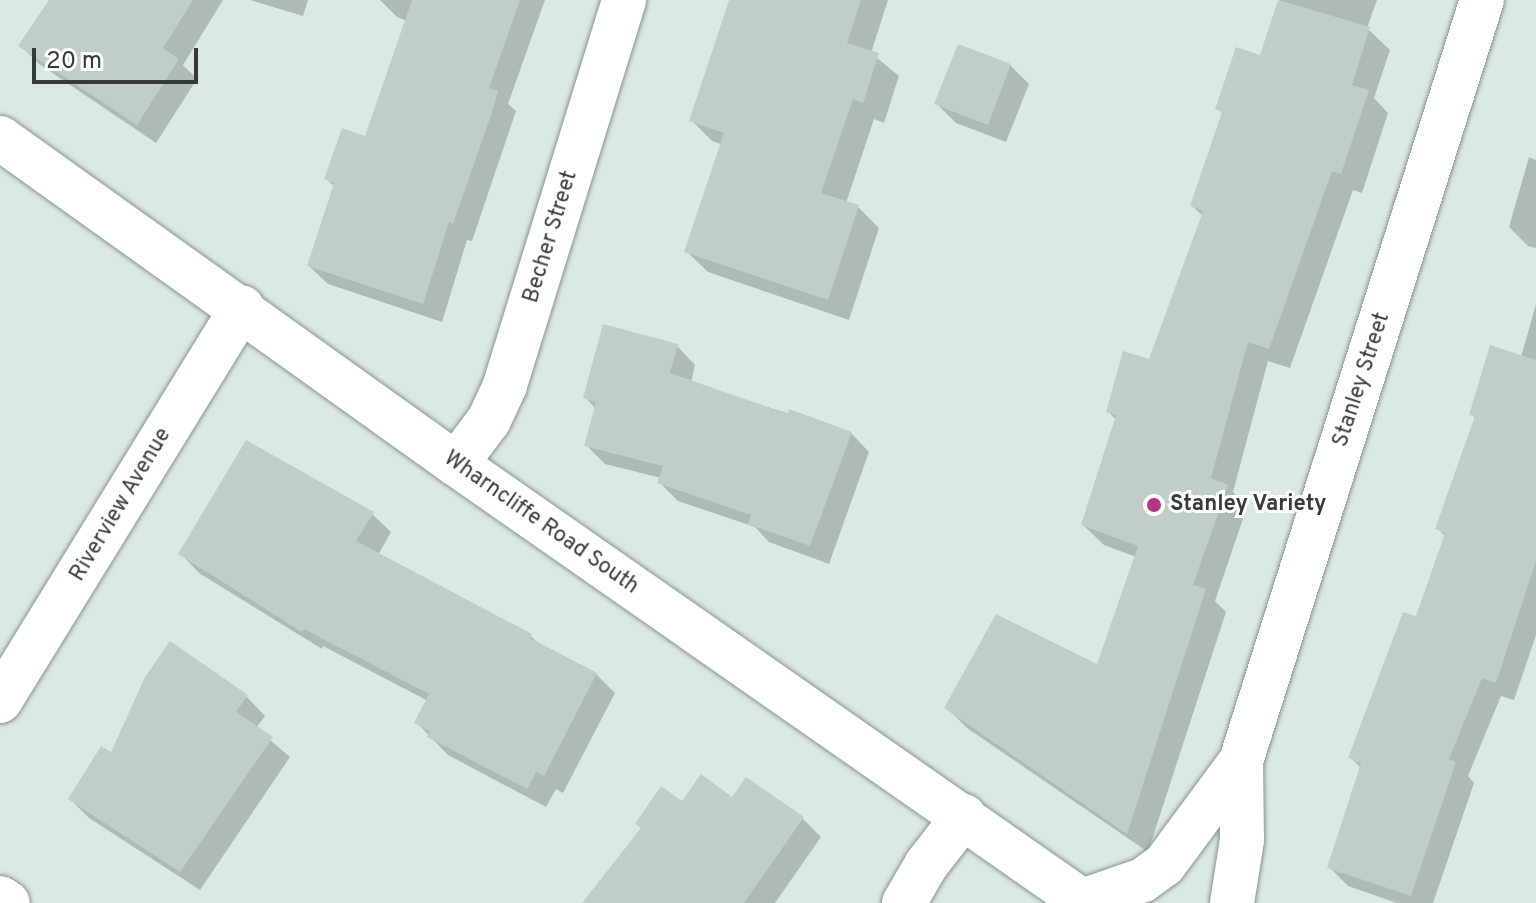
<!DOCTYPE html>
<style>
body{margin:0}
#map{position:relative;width:1536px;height:903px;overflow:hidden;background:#dbe9e6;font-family:Overpass,sans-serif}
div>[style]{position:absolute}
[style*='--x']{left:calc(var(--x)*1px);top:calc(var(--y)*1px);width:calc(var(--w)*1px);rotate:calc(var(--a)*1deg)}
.shadow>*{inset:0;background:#0003}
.building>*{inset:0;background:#c0cdcb}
.roads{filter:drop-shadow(0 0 2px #879391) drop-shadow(0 0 2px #879391)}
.minor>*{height:44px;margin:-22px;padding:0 22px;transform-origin:22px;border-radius:22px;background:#fff}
.major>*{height:44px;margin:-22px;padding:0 22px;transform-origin:22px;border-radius:22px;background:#fff}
.dots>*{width:22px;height:22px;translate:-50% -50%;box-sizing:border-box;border:4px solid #fff;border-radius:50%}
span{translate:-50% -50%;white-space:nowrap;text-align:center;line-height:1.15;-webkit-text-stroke:6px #fff;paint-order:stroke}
.street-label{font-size:22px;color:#363b3a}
.poi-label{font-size:22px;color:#363b3a;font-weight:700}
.left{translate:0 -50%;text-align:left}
.scale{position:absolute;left:32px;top:48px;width:166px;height:36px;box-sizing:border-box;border:4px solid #363b3a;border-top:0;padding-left:10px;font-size:24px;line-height:28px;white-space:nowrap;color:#363b3a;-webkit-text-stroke:6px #fff;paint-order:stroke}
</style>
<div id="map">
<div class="shadow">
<i style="clip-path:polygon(52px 0,223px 0,183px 65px,197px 79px,156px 143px,39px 64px,20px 45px)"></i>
<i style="clip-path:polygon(250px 0,308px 0,303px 16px)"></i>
<i style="clip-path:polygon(380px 0,545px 0,508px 104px,516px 111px,472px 241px,467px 240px,442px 322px,328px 284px,309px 266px,335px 187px,326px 179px,366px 139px,407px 21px,397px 17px)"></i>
<i style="clip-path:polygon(757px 0,888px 0,871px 53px,899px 76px,884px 123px,874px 119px,846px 203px,858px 207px,879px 228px,849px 320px,708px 272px,686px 251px,723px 145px,712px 141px,691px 120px)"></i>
<i style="clip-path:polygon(1280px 0,1377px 0,1367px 28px,1390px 50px,1374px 98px,1388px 113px,1362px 193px,1353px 190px,1290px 368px,1268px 361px,1233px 492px,1247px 507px,1215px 601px,1226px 612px,1148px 852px,967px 728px,947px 708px,1099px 667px,1136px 557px,1104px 545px,1083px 525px,1116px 420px,1108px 411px,1150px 361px,1203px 216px,1192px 206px,1223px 114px,1218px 109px,1262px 57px)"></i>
<i style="clip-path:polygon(1010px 65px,1029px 84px,1006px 142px,956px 123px,937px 104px)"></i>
<i style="clip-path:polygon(1529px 157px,1536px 160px,1536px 248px,1528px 246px,1509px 227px)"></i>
<i style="clip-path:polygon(1536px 304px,1536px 635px,1514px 700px,1501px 696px,1468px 776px,1474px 783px,1433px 903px,1397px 903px,1348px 886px,1330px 868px,1362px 769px,1350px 757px,1417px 619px,1446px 537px,1438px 529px,1476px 419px,1471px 414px,1521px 357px)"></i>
<i style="clip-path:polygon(677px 346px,695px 365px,691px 383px,851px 433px,869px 452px,829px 564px,769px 542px,755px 527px,678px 501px,660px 483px,661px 478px,605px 464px,586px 445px,596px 409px,586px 398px)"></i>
<i style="clip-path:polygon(372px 514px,391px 532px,378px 555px,531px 636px,541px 646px,596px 674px,615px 693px,563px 793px,556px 789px,546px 807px,448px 755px,417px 723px,428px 701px,323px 646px,322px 649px,199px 573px,181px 554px)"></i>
<i style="clip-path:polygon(171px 644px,247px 697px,265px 716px,256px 728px,290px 757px,200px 890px,89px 818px,70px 799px,112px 755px)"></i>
<i style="clip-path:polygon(733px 799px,802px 818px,821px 837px,775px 903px,585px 903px,682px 804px)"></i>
</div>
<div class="building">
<i style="clip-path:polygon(49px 0,193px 0,163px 48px,179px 59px,137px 125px,18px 46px)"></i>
<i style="clip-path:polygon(412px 0,520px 0,489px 88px,498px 91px,491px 115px,453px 224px,449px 222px,423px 304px,307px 266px,334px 183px,324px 179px,342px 128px,365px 136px)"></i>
<i style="clip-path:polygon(729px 0,861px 0,847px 43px,879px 53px,863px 103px,853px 99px,821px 193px,859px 205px,828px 300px,684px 252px,724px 133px,689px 121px)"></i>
<i style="clip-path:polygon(1278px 0,1370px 27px,1352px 85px,1369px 90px,1341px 174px,1332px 171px,1269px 349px,1248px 342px,1211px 478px,1228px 485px,1193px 585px,1206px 589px,1127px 834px,944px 708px,996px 614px,1097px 664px,1138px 546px,1081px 525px,1116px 415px,1106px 412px,1123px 351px,1149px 359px,1203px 211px,1190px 206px,1222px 112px,1215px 109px,1236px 47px,1260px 55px)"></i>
<i style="clip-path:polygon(958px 44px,1011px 64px,988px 125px,934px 104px)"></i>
<i style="clip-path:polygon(603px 324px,678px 344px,670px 373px,788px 414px,789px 409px,852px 432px,810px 546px,748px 524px,751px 515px,657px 483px,663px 466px,584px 446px,596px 402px,583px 398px)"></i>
<i style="clip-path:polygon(1490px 345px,1536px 360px,1536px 561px,1496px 683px,1482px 678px,1449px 759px,1456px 762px,1411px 896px,1327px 868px,1361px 763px,1348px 758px,1403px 612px,1416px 616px,1445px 533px,1435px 529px,1475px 416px,1469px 415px)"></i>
<i style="clip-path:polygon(246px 440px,374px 512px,356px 541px,532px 634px,530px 638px,597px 673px,544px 776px,536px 772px,527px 789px,427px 737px,430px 731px,414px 723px,429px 694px,304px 629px,302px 632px,178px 554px)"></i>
<i style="clip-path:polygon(170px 641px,248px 695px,236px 712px,273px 737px,180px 872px,68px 799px,101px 746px,111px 752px,145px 677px)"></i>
<i style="clip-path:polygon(701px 774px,732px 797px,746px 777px,804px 817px,744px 903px,582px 903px,641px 828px,635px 824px,661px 786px,682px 801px)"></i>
</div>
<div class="roads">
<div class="minor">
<i style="--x:456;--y:464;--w:55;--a:-53.1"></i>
<i style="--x:489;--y:420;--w:38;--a:-65"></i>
<i style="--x:505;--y:385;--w:403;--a:-72.8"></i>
<i style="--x:0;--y:701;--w:462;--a:-58.4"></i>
<i style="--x:0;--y:898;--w:9;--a:32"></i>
<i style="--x:904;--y:903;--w:44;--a:-59.9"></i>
<i style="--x:926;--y:865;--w:62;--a:-52.2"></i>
</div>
<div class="major">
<i style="--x:0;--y:138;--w:561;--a:35.56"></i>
<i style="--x:456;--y:464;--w:767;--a:34.91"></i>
<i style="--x:1082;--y:901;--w:65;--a:-19"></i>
<i style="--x:1143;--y:880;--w:26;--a:-36"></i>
<i style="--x:1164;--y:865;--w:129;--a:-53.5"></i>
<i style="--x:1241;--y:761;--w:798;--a:-72.43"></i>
<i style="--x:1232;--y:903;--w:64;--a:-81"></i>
<i style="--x:1242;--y:840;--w:79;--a:-90.7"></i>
</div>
</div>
<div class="dots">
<i style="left:1154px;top:505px;background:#b13688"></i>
</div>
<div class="street-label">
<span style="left:551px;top:237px;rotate:-73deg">Becher Street</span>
<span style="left:1362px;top:380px;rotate:-72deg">Stanley Street</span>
<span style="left:121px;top:505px;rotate:-59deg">Riverview Avenue</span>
<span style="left:541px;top:523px;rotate:35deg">Wharncliffe Road South</span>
</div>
<div class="poi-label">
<span class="left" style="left:1170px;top:505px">Stanley Variety</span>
</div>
<div class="scale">20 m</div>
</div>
